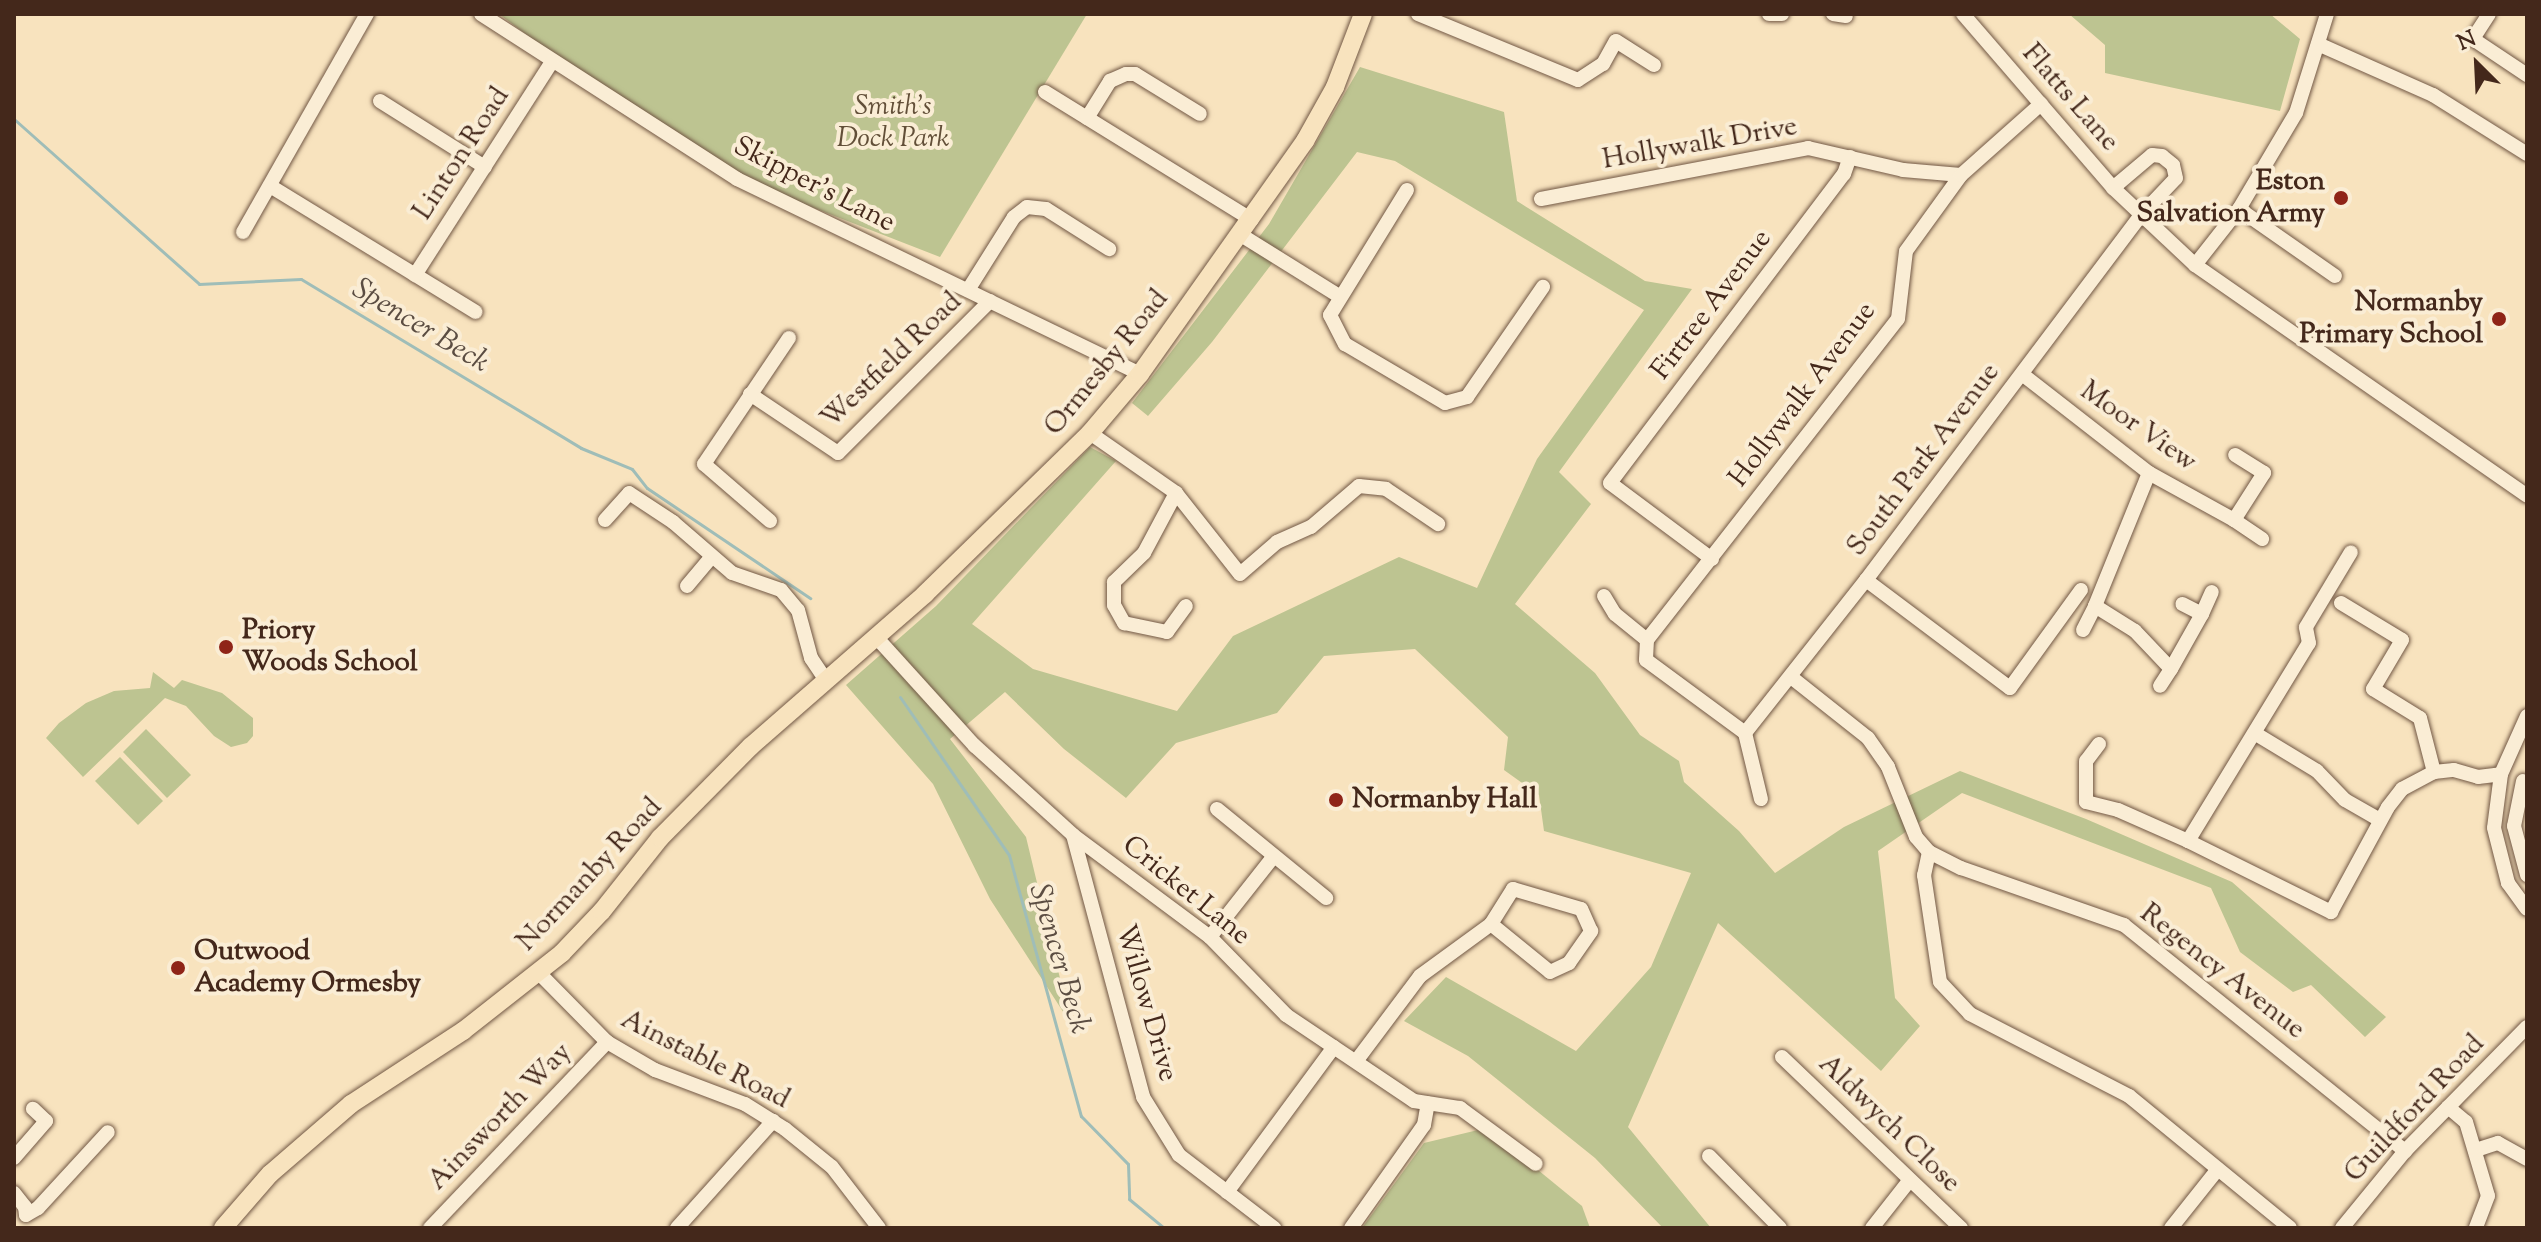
<!DOCTYPE html>
<style>
body{margin:0}
#map{position:relative;width:2541px;height:1242px;overflow:hidden;background:#f8e3be;font-family:"Sorts Mill Goudy",serif}
div>[style]{position:absolute}
[style*='--x']{left:calc(var(--x)*1px);top:calc(var(--y)*1px);width:calc(var(--w)*1px);rotate:calc(var(--a)*1deg)}
.green>*{inset:0;background:#bdc491}
.stream>*{height:3px;margin:-1.5px;padding:0 1.5px;transform-origin:1.5px;border-radius:1.5px;background:#9fbdb8}
.roads{filter:drop-shadow(0 0 2px #715744) drop-shadow(0 0 2px #715744)}
.minor>*{height:14px;margin:-7px;padding:0 7px;transform-origin:7px;border-radius:7px;background:#faedd5}
.major>*{height:18px;margin:-9px;padding:0 9px;transform-origin:9px;border-radius:9px;background:#f8e3be}
.dots>*{width:22px;height:22px;translate:-50% -50%;box-sizing:border-box;border:4px solid #faedd5;border-radius:50%}
span{translate:-50% -50%;white-space:nowrap;text-align:center;line-height:1.15;-webkit-text-stroke:8px #faedd5;paint-order:stroke}
.street-label{font-size:28px;color:#44281b}
.park-label{font-size:28px;color:#624f38;font-style:italic}
.poi-label{font-size:28px;color:#44281b;font-weight:700}
.right{translate:-100% -50%;text-align:right}
.left{translate:0 -50%;text-align:left}
.water-label{font-size:30px;color:#5b4d42;font-style:italic}
.frame{position:absolute;inset:0;border:16px solid #44281b;pointer-events:none}
.north{position:absolute;left:2437px;top:24px;width:80px;height:80px;-webkit-text-stroke:6px #faedd5;paint-order:stroke;rotate:336deg;font-size:22px;font-weight:700;line-height:32px;text-align:center;color:#44281b}
.north::after{content:'';display:block;margin:auto;width:28px;height:36px;background:#44281b;clip-path:polygon(50% 0,100% 100%,50% 72%,0 100%)}
</style>
<div id="map">
<div class="green">
<i style="clip-path:polygon(499px 14px,1087px 14px,940px 257px,747px 182px,548px 51px)"></i>
<i style="clip-path:polygon(2069px 14px,2270px 14px,2300px 39px,2280px 111px,2105px 73px,2105px 45px)"></i>
<i style="clip-path:polygon(1360px 67px,1504px 112px,1517px 201px,1645px 281px,1692px 289px,1559px 472px,1591px 504px,1515px 604px,1595px 673px,1640px 735px,1679px 761px,1684px 782px,1739px 831px,1775px 873px,1844px 827px,1960px 771px,2086px 819px,2232px 882px,2386px 1017px,2365px 1037px,2311px 985px,2293px 992px,2240px 952px,2211px 888px,1962px 793px,1878px 851px,1895px 998px,1920px 1026px,1881px 1071px,1718px 923px,1628px 1127px,1711px 1228px,1663px 1228px,1595px 1158px,1468px 1056px,1404px 1021px,1446px 977px,1576px 1051px,1651px 967px,1691px 873px,1544px 831px,1539px 795px,1504px 770px,1508px 737px,1415px 649px,1324px 656px,1277px 713px,1176px 743px,1126px 798px,1064px 749px,1005px 692px,950px 739px,1026px 837px,1071px 1024px,990px 899px,933px 784px,846px 685px,936px 606px,1090px 447px,1116px 461px,972px 624px,1033px 669px,1177px 711px,1233px 636px,1399px 557px,1477px 588px,1537px 459px,1644px 310px,1395px 161px,1357px 152px,1212px 342px,1148px 416px,1132px 403px,1269px 224px)"></i>
<i style="clip-path:polygon(153px 672px,174px 688px,182px 680px,222px 693px,253px 718px,253px 736px,247px 743px,231px 747px,214px 736px,186px 706px,165px 698px,83px 777px,46px 738px,59px 723px,86px 703px,114px 691px,150px 688px)"></i>
<i style="clip-path:polygon(146px 729px,191px 775px,167px 798px,123px 752px)"></i>
<i style="clip-path:polygon(120px 757px,163px 801px,138px 825px,95px 781px)"></i>
<i style="clip-path:polygon(1478px 1130px,1538px 1170px,1582px 1206px,1590px 1228px,1362px 1228px,1424px 1143px)"></i>
</div>
<div class="stream">
<i style="--x:14;--y:119;--w:248;--a:41.7"></i>
<i style="--x:199;--y:284;--w:102;--a:-2.8"></i>
<i style="--x:301;--y:279;--w:327;--a:31.1"></i>
<i style="--x:581;--y:448;--w:55;--a:22.4"></i>
<i style="--x:632;--y:469;--w:24;--a:52"></i>
<i style="--x:647;--y:488;--w:197;--a:34"></i>
<i style="--x:900;--y:697;--w:192;--a:55.4"></i>
<i style="--x:1009;--y:855;--w:271;--a:74.6"></i>
<i style="--x:1081;--y:1116;--w:67;--a:45.6"></i>
<i style="--x:1128;--y:1164;--w:35;--a:88"></i>
<i style="--x:1129;--y:1199;--w:45;--a:39.6"></i>
</div>
<div class="roads">
<div class="minor">
<i style="--x:481;--y:14;--w:305;--a:32.8"></i>
<i style="--x:737;--y:179;--w:448;--a:25.8"></i>
<i style="--x:1418;--y:14;--w:173;--a:22.4"></i>
<i style="--x:1578;--y:80;--w:30;--a:-33"></i>
<i style="--x:1603;--y:64;--w:26;--a:-61"></i>
<i style="--x:1616;--y:41;--w:45;--a:32.3"></i>
<i style="--x:1769;--y:14;--w:13;--a:0"></i>
<i style="--x:1833;--y:14;--w:13;--a:9"></i>
<i style="--x:1963;--y:14;--w:230;--a:49.2"></i>
<i style="--x:2113;--y:188;--w:112;--a:43.2"></i>
<i style="--x:2195;--y:265;--w:404;--a:34.8"></i>
<i style="--x:2489;--y:14;--w:30;--a:123"></i>
<i style="--x:2473;--y:39;--w:65;--a:33.7"></i>
<i style="--x:2318;--y:44;--w:126;--a:23.9"></i>
<i style="--x:2433;--y:95;--w:111;--a:32.1"></i>
<i style="--x:1045;--y:92;--w:243;--a:31.7"></i>
<i style="--x:380;--y:101;--w:124;--a:32.2"></i>
<i style="--x:1087;--y:118;--w:44;--a:-58.1"></i>
<i style="--x:1110;--y:81;--w:17;--a:-24"></i>
<i style="--x:1126;--y:74;--w:9;--a:0"></i>
<i style="--x:1135;--y:74;--w:76;--a:31.6"></i>
<i style="--x:270;--y:186;--w:241;--a:31.5"></i>
<i style="--x:1407;--y:190;--w:147;--a:121.6"></i>
<i style="--x:1330;--y:315;--w:33;--a:63"></i>
<i style="--x:1345;--y:344;--w:116;--a:30.5"></i>
<i style="--x:1445;--y:403;--w:23;--a:-15"></i>
<i style="--x:1467;--y:397;--w:134;--a:-55.4"></i>
<i style="--x:1541;--y:199;--w:272;--a:-10.8"></i>
<i style="--x:1808;--y:148;--w:98;--a:13"></i>
<i style="--x:1903;--y:170;--w:58;--a:4.9"></i>
<i style="--x:2239;--y:209;--w:117;--a:34.9"></i>
<i style="--x:243;--y:232;--w:251;--a:-60.4"></i>
<i style="--x:1241;--y:235;--w:115;--a:31.9"></i>
<i style="--x:2195;--y:265;--w:71;--a:-51.8"></i>
<i style="--x:2239;--y:209;--w:112;--a:-59.3"></i>
<i style="--x:2296;--y:113;--w:104;--a:-72.6"></i>
<i style="--x:415;--y:275;--w:253;--a:-57.3"></i>
<i style="--x:968;--y:290;--w:86;--a:-57.8"></i>
<i style="--x:1014;--y:217;--w:16;--a:-38"></i>
<i style="--x:1027;--y:207;--w:19;--a:6"></i>
<i style="--x:1046;--y:209;--w:75;--a:32.4"></i>
<i style="--x:2022;--y:374;--w:161;--a:37.9"></i>
<i style="--x:2149;--y:473;--w:97;--a:28.9"></i>
<i style="--x:2234;--y:520;--w:56;--a:-57.4"></i>
<i style="--x:2264;--y:473;--w:34;--a:-148"></i>
<i style="--x:750;--y:394;--w:106;--a:33.8"></i>
<i style="--x:838;--y:453;--w:215;--a:-45"></i>
<i style="--x:1090;--y:433;--w:105;--a:34.9"></i>
<i style="--x:1176;--y:493;--w:103;--a:51.7"></i>
<i style="--x:1240;--y:574;--w:49;--a:-40.9"></i>
<i style="--x:1277;--y:542;--w:37;--a:-24"></i>
<i style="--x:1311;--y:527;--w:63;--a:-40.5"></i>
<i style="--x:1359;--y:486;--w:27;--a:6"></i>
<i style="--x:1386;--y:489;--w:63;--a:33.9"></i>
<i style="--x:2149;--y:473;--w:144;--a:112.1"></i>
<i style="--x:2095;--y:606;--w:47;--a:32"></i>
<i style="--x:2135;--y:631;--w:52;--a:46.5"></i>
<i style="--x:2171;--y:669;--w:20;--a:123"></i>
<i style="--x:1176;--y:493;--w:68;--a:118.1"></i>
<i style="--x:1144;--y:553;--w:42;--a:136"></i>
<i style="--x:1114;--y:582;--w:23;--a:90"></i>
<i style="--x:1114;--y:605;--w:21;--a:61"></i>
<i style="--x:1124;--y:623;--w:44;--a:11.8"></i>
<i style="--x:1167;--y:632;--w:32;--a:-54"></i>
<i style="--x:605;--y:520;--w:36;--a:-48"></i>
<i style="--x:629;--y:493;--w:53;--a:33.4"></i>
<i style="--x:673;--y:522;--w:78;--a:40.8"></i>
<i style="--x:732;--y:573;--w:52;--a:19.1"></i>
<i style="--x:781;--y:590;--w:26;--a:50"></i>
<i style="--x:798;--y:610;--w:50;--a:74.8"></i>
<i style="--x:811;--y:658;--w:25;--a:56"></i>
<i style="--x:2234;--y:520;--w:34;--a:34"></i>
<i style="--x:770;--y:521;--w:87;--a:-139.2"></i>
<i style="--x:704;--y:464;--w:152;--a:-56"></i>
<i style="--x:1712;--y:559;--w:127;--a:-143.3"></i>
<i style="--x:1610;--y:483;--w:388;--a:-52.9"></i>
<i style="--x:1844;--y:174;--w:18;--a:-71"></i>
<i style="--x:1866;--y:580;--w:180;--a:36.9"></i>
<i style="--x:2010;--y:688;--w:121;--a:-54.1"></i>
<i style="--x:687;--y:586;--w:38;--a:-50"></i>
<i style="--x:1604;--y:596;--w:21;--a:59"></i>
<i style="--x:1615;--y:614;--w:41;--a:39.1"></i>
<i style="--x:1647;--y:640;--w:20;--a:93"></i>
<i style="--x:1646;--y:660;--w:123;--a:36.4"></i>
<i style="--x:1745;--y:733;--w:68;--a:76.4"></i>
<i style="--x:2341;--y:603;--w:71;--a:31.2"></i>
<i style="--x:2402;--y:640;--w:57;--a:120.6"></i>
<i style="--x:2373;--y:689;--w:55;--a:31.7"></i>
<i style="--x:2420;--y:718;--w:56;--a:75.5"></i>
<i style="--x:2202;--y:614;--w:24;--a:-66"></i>
<i style="--x:2083;--y:630;--w:27;--a:-63"></i>
<i style="--x:876;--y:637;--w:147;--a:47.8"></i>
<i style="--x:975;--y:746;--w:132;--a:42.2"></i>
<i style="--x:1073;--y:835;--w:171;--a:36.7"></i>
<i style="--x:1210;--y:937;--w:109;--a:45.7"></i>
<i style="--x:1286;--y:1015;--w:154;--a:33.9"></i>
<i style="--x:1414;--y:1101;--w:47;--a:8.7"></i>
<i style="--x:1460;--y:1108;--w:94;--a:36.4"></i>
<i style="--x:1647;--y:640;--w:407;--a:-52"></i>
<i style="--x:1898;--y:319;--w:68;--a:-83.3"></i>
<i style="--x:1906;--y:251;--w:94;--a:-54.1"></i>
<i style="--x:1961;--y:175;--w:107;--a:-41.6"></i>
<i style="--x:2171;--y:669;--w:63;--a:-60.6"></i>
<i style="--x:2202;--y:614;--w:22;--a:-153"></i>
<i style="--x:1791;--y:677;--w:98;--a:38.4"></i>
<i style="--x:1868;--y:738;--w:35;--a:55"></i>
<i style="--x:1888;--y:767;--w:75;--a:68.2"></i>
<i style="--x:1916;--y:837;--w:20;--a:49"></i>
<i style="--x:1929;--y:852;--w:36;--a:27"></i>
<i style="--x:1961;--y:868;--w:173;--a:19.3"></i>
<i style="--x:2124;--y:925;--w:361;--a:38.8"></i>
<i style="--x:2527;--y:716;--w:64;--a:114.1"></i>
<i style="--x:2501;--y:774;--w:54;--a:97.4"></i>
<i style="--x:2494;--y:828;--w:57;--a:75.7"></i>
<i style="--x:2508;--y:883;--w:32;--a:54"></i>
<i style="--x:1745;--y:733;--w:195;--a:-51.7"></i>
<i style="--x:1866;--y:580;--w:456;--a:-53"></i>
<i style="--x:2140;--y:216;--w:52;--a:-46.5"></i>
<i style="--x:2176;--y:178;--w:13;--a:-103"></i>
<i style="--x:2173;--y:165;--w:14;--a:-141"></i>
<i style="--x:2162;--y:156;--w:10;--a:-174"></i>
<i style="--x:2152;--y:155;--w:51;--a:139.8"></i>
<i style="--x:2256;--y:734;--w:71;--a:31.2"></i>
<i style="--x:2317;--y:771;--w:40;--a:46"></i>
<i style="--x:2345;--y:800;--w:40;--a:29.7"></i>
<i style="--x:2099;--y:744;--w:21;--a:127"></i>
<i style="--x:2086;--y:761;--w:41;--a:90"></i>
<i style="--x:2086;--y:802;--w:33;--a:14"></i>
<i style="--x:2118;--y:810;--w:77;--a:23.9"></i>
<i style="--x:2188;--y:841;--w:160;--a:26.4"></i>
<i style="--x:2331;--y:912;--w:119;--a:-61.5"></i>
<i style="--x:2388;--y:807;--w:23;--a:-52"></i>
<i style="--x:2402;--y:789;--w:36;--a:-28"></i>
<i style="--x:2434;--y:772;--w:20;--a:-6"></i>
<i style="--x:2454;--y:770;--w:25;--a:16"></i>
<i style="--x:2478;--y:777;--w:23;--a:-7"></i>
<i style="--x:2523;--y:781;--w:46;--a:101.3"></i>
<i style="--x:2514;--y:826;--w:51;--a:75.1"></i>
<i style="--x:1217;--y:809;--w:141;--a:39.2"></i>
<i style="--x:1073;--y:835;--w:271;--a:75"></i>
<i style="--x:1143;--y:1097;--w:68;--a:58.2"></i>
<i style="--x:1179;--y:1155;--w:120;--a:37.5"></i>
<i style="--x:2188;--y:841;--w:232;--a:-58.6"></i>
<i style="--x:2309;--y:643;--w:16;--a:-101"></i>
<i style="--x:2306;--y:627;--w:87;--a:-59"></i>
<i style="--x:1929;--y:852;--w:24;--a:102"></i>
<i style="--x:1924;--y:875;--w:108;--a:81.5"></i>
<i style="--x:1940;--y:982;--w:44;--a:46.8"></i>
<i style="--x:1970;--y:1014;--w:179;--a:27.3"></i>
<i style="--x:2129;--y:1096;--w:208;--a:39.3"></i>
<i style="--x:1210;--y:937;--w:103;--a:-51.7"></i>
<i style="--x:539;--y:973;--w:97;--a:45.4"></i>
<i style="--x:607;--y:1042;--w:56;--a:30.3"></i>
<i style="--x:655;--y:1070;--w:96;--a:20.7"></i>
<i style="--x:745;--y:1104;--w:47;--a:32"></i>
<i style="--x:785;--y:1129;--w:60;--a:39"></i>
<i style="--x:832;--y:1167;--w:77;--a:52.4"></i>
<i style="--x:1782;--y:1057;--w:248;--a:43.7"></i>
<i style="--x:1357;--y:1060;--w:105;--a:-53.1"></i>
<i style="--x:1420;--y:976;--w:88;--a:-36.2"></i>
<i style="--x:1491;--y:924;--w:76;--a:39.1"></i>
<i style="--x:1550;--y:972;--w:21;--a:-25"></i>
<i style="--x:1569;--y:963;--w:39;--a:-55"></i>
<i style="--x:1591;--y:931;--w:24;--a:-114"></i>
<i style="--x:1581;--y:909;--w:71;--a:-163.6"></i>
<i style="--x:1513;--y:889;--w:41;--a:122.2"></i>
<i style="--x:2448;--y:1107;--w:23;--a:40"></i>
<i style="--x:2466;--y:1122;--w:77;--a:73.4"></i>
<i style="--x:2488;--y:1196;--w:34;--a:111"></i>
<i style="--x:2476;--y:1150;--w:23;--a:-18"></i>
<i style="--x:2498;--y:1143;--w:33;--a:29"></i>
<i style="--x:1709;--y:1156;--w:101;--a:45.4"></i>
<i style="--x:14;--y:1158;--w:49;--a:-49.1"></i>
<i style="--x:46;--y:1121;--w:18;--a:-137"></i>
<i style="--x:1227;--y:1192;--w:180;--a:-53.6"></i>
<i style="--x:14;--y:1193;--w:18;--a:52"></i>
<i style="--x:25;--y:1207;--w:8;--a:83"></i>
<i style="--x:26;--y:1215;--w:14;--a:-30"></i>
<i style="--x:38;--y:1208;--w:103;--a:-47.4"></i>
<i style="--x:430;--y:1228;--w:257;--a:-46.4"></i>
<i style="--x:677;--y:1228;--w:144;--a:-48.1"></i>
<i style="--x:1351;--y:1228;--w:126;--a:-54.7"></i>
<i style="--x:1424;--y:1125;--w:22;--a:-80"></i>
<i style="--x:1872;--y:1228;--w:60;--a:-51.8"></i>
<i style="--x:2171;--y:1228;--w:75;--a:-51.5"></i>
<i style="--x:2342;--y:1228;--w:99;--a:-50.7"></i>
<i style="--x:2405;--y:1151;--w:174;--a:-45.5"></i>
</div>
<div class="major">
<i style="--x:223;--y:1228;--w:72;--a:-49"></i>
<i style="--x:270;--y:1174;--w:107;--a:-40.8"></i>
<i style="--x:351;--y:1104;--w:134;--a:-33.1"></i>
<i style="--x:463;--y:1031;--w:126;--a:-38.2"></i>
<i style="--x:562;--y:953;--w:58;--a:-46.4"></i>
<i style="--x:602;--y:911;--w:93;--a:-51.5"></i>
<i style="--x:660;--y:838;--w:129;--a:-45.3"></i>
<i style="--x:751;--y:746;--w:231;--a:-41.1"></i>
<i style="--x:925;--y:594;--w:231;--a:-44.3"></i>
<i style="--x:1090;--y:433;--w:77;--a:-49.7"></i>
<i style="--x:1140;--y:374;--w:286;--a:-54.7"></i>
<i style="--x:1305;--y:141;--w:62;--a:-60.9"></i>
<i style="--x:1335;--y:87;--w:78;--a:-69"></i>
</div>
</div>
<div class="dots">
<i style="left:2341px;top:198px;background:#8f2418"></i>
<i style="left:2499px;top:319px;background:#8f2418"></i>
<i style="left:226px;top:647px;background:#8f2418"></i>
<i style="left:1336px;top:800px;background:#8f2418"></i>
<i style="left:178px;top:968px;background:#8f2418"></i>
</div>
<div class="street-label">
<span style="left:2070px;top:98px;rotate:49deg">Flatts Lane</span>
<span style="left:1700px;top:144px;rotate:-10deg">Hollywalk Drive</span>
<span style="left:462px;top:154px;rotate:-57deg">Linton Road</span>
<span style="left:814px;top:185px;rotate:27deg">Skipper's Lane</span>
<span style="left:1712px;top:305px;rotate:-53deg">Firtree Avenue</span>
<span style="left:892px;top:361px;rotate:-44deg">Westfield Road</span>
<span style="left:1107px;top:363px;rotate:-51deg">Ormesby Road</span>
<span style="left:1803px;top:395px;rotate:-53deg">Hollywalk Avenue</span>
<span style="left:2138px;top:427px;rotate:35deg">Moor View</span>
<span style="left:1924px;top:460px;rotate:-53deg">South Park Avenue</span>
<span style="left:590px;top:875px;rotate:-47deg">Normanby Road</span>
<span style="left:1186px;top:891px;rotate:39deg">Cricket Lane</span>
<span style="left:2222px;top:972px;rotate:38deg">Regency Avenue</span>
<span style="left:1146px;top:1003px;rotate:74deg">Willow Drive</span>
<span style="left:705px;top:1060px;rotate:27deg">Ainstable Road</span>
<span style="left:2415px;top:1109px;rotate:-47deg">Guildford Road</span>
<span style="left:500px;top:1117px;rotate:-46deg">Ainsworth Way</span>
<span style="left:1889px;top:1124px;rotate:44deg">Aldwych Close</span>
</div>
<div class="park-label">
<span style="left:893px;top:123px">Smith's<br>Dock Park</span>
</div>
<div class="poi-label">
<span class="right" style="left:2325px;top:198px">Eston<br>Salvation Army</span>
<span class="right" style="left:2483px;top:319px">Normanby<br>Primary School</span>
<span class="left" style="left:242px;top:647px">Priory<br>Woods School</span>
<span class="left" style="left:1352px;top:800px">Normanby Hall</span>
<span class="left" style="left:194px;top:968px">Outwood<br>Academy Ormesby</span>
</div>
<div class="water-label">
<span style="left:420px;top:327px;rotate:31deg">Spencer Beck</span>
<span style="left:1058px;top:959px;rotate:74deg">Spencer Beck</span>
</div>
<div class="frame"></div>
<div class="north">N</div>
</div>
